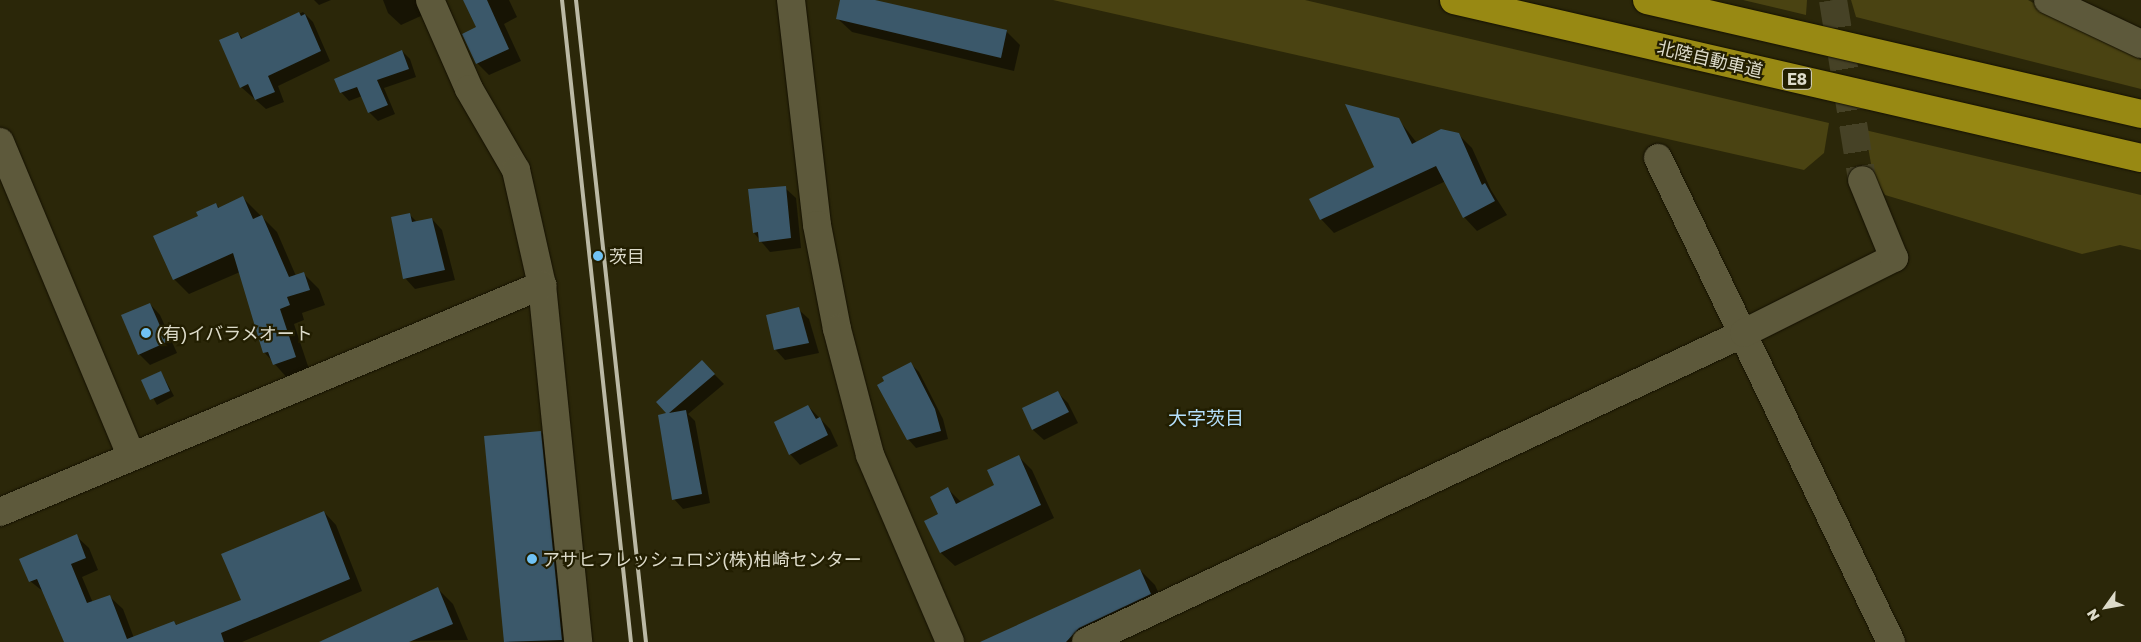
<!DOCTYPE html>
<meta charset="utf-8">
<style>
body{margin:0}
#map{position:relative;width:2141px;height:642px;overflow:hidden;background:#2b2709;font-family:"Golos Text","Noto Sans JP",sans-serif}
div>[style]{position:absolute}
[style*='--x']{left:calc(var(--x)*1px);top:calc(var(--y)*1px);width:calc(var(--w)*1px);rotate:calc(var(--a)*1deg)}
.green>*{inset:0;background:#4a4312}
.shadow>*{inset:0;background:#0007}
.building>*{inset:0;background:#3b586a}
.minor-tunnel>*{height:28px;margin-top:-14px;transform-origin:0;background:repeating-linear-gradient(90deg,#464226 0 28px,transparent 0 42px)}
.roads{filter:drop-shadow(0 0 1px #141000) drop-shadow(0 0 1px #141000)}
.minor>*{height:28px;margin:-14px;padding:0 14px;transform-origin:14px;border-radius:14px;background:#5d593b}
.highway>*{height:28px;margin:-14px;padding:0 14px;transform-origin:14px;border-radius:14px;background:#988913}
.rail>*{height:4px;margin:-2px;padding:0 2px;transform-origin:2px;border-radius:2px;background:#bbb9a5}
.dots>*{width:14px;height:14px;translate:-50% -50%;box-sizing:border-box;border:2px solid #221e01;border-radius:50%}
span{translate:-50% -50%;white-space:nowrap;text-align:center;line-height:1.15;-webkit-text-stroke:4.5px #221e01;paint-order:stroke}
.shield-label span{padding:1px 4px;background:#221e01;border:1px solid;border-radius:4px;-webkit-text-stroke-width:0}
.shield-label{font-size:16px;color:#dddbca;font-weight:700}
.street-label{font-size:18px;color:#dddbca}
.poi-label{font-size:18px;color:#dddbca}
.left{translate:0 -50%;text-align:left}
.neighbourhood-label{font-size:19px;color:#b4dffb}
.north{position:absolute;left:2081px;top:582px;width:50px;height:50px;-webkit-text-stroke:4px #221e01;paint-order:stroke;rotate:238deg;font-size:14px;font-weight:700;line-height:20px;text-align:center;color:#dddbca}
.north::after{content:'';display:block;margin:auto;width:18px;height:22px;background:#dddbca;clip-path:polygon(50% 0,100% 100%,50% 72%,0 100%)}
</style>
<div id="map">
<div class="green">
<i style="clip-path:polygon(1053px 0,1305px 0,1829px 123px,1824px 153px,1804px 170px)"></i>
<i style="clip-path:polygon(1743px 0,1807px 0,1806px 15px)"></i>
<i style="clip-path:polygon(1851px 0,2028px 0,2141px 60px,2141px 89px,1856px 17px)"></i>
<i style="clip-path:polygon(1865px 130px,2141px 195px,2141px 250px,2120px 245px,2082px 254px,1885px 195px,1873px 175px)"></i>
</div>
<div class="shadow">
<i style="clip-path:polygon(314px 0,331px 0,319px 5px)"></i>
<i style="clip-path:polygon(383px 0,421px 0,423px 15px,401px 25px,388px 13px)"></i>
<i style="clip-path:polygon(464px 0,509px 0,517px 17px,504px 24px,521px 61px,489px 75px,477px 63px,477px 28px)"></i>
<i style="clip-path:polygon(842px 0,867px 0,1006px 31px,1020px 45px,1014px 71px,852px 32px,838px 19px)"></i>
<i style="clip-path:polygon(303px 12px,313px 22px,330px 61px,278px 86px,284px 102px,266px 109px,241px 87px,238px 33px,243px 39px)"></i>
<i style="clip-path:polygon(402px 51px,410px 59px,416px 77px,384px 88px,395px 114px,378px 121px,369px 112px,362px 96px,349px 101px,341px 92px)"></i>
<i style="clip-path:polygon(1398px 119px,1417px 143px,1458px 134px,1472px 148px,1491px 190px,1507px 215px,1477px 231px,1464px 217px,1446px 181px,1334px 233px,1321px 219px,1376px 168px)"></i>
<i style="clip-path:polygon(785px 188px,796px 198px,801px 248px,770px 252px,754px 233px)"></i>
<i style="clip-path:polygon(243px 198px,277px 232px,296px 276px,304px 274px,319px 289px,325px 305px,302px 313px,304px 320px,294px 324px,310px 372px,289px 380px,264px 352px,240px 272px,189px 294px,174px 279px,199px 217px,216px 204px,220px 209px)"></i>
<i style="clip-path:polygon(410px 215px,417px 222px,432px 219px,442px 230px,455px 280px,415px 289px,405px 278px)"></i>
<i style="clip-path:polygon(150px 304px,160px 315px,177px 353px,150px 365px,139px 354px)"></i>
<i style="clip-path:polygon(798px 309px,809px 319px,819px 353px,785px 360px,775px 349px)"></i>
<i style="clip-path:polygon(702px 362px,724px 384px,688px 414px,695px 421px,710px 503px,683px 509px,674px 499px,668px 414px)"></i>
<i style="clip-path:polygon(910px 363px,919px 372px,943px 419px,948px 439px,916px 448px,908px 439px)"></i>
<i style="clip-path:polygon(161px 372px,174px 396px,157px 405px,143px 380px)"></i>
<i style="clip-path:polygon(1058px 393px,1068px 403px,1078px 423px,1044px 440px,1033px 430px,1024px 409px)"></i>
<i style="clip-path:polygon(808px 406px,830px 429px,838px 446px,800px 465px,790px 454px)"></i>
<i style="clip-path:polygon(541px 432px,558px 450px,578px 642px,505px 642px,485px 437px)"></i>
<i style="clip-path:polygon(1018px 456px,1032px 470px,1054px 518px,955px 566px,941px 553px,926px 522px,940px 515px,948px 489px,962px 503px,996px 485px)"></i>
<i style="clip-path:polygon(324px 512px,336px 525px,362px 591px,242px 642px,71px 642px,45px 593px,30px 581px,76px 536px,89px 548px,98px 570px,82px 577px,93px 603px,110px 597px,123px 609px,134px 638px,174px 622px,178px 626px,242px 600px)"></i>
<i style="clip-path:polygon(1140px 570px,1155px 585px,1166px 610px,1097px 642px,1015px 642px)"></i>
<i style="clip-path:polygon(438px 589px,453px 604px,468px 640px,345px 642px)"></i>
</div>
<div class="building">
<i style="clip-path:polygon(463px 0,487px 0,509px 49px,476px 64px,462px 34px,476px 27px)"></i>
<i style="clip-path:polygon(840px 0,875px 0,1007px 30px,1001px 58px,836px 19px)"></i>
<i style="clip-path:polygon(299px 12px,301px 16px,305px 14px,321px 51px,268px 76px,275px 92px,255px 100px,248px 84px,240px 88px,219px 40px,238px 32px,241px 39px)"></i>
<i style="clip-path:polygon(402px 50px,409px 69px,377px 80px,388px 105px,368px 113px,357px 87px,340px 93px,334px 79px)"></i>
<i style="clip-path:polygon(1345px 104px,1399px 118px,1412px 144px,1441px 129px,1459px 133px,1482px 185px,1485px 183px,1495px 201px,1463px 218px,1436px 166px,1320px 220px,1309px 199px,1374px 167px)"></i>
<i style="clip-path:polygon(786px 186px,791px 238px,759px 242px,758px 232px,753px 233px,748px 189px)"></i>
<i style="clip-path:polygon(243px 196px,253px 219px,262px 215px,289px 277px,304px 272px,310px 290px,287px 297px,290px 305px,280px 309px,296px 357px,273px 365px,268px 352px,263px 353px,233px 253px,173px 280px,153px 236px,198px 216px,196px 212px,216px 203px,218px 208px)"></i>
<i style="clip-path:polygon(410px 213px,412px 222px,432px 218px,445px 270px,403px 279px,391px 217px)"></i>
<i style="clip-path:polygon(150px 303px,167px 342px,138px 355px,121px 315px)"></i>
<i style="clip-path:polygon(799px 307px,809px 343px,774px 350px,766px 315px)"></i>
<i style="clip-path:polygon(702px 360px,715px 374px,669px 413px,686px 410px,702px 494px,672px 500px,658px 415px,666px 413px,656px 402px)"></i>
<i style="clip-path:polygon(911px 362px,935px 409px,941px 431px,907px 440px,877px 385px,884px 381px,882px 377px)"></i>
<i style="clip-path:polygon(161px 371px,170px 391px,150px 400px,141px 380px)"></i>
<i style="clip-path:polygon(1058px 391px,1069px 412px,1032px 430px,1022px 408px)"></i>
<i style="clip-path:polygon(808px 405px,816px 419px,820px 417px,828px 435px,789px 455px,774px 422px)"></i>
<i style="clip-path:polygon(541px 431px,562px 640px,504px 642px,484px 436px)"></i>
<i style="clip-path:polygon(1019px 455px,1041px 505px,940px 553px,924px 521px,938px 514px,930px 497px,948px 487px,956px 504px,994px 485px,987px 470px)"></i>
<i style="clip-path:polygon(324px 511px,350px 579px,221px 633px,224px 642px,64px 642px,37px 579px,29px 582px,19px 559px,77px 534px,86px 558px,71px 564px,87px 603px,110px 595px,127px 639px,174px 621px,176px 625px,241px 600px,221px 554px)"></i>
<i style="clip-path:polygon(1140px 569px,1151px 594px,1079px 628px,1066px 642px,980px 642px)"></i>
<i style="clip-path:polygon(438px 587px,453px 624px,409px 642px,319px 642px)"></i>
</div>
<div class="minor-tunnel">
<i style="--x:1833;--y:0;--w:182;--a:80.8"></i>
</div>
<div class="roads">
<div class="minor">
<i style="--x:430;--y:0;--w:97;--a:66.3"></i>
<i style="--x:469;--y:89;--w:94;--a:59.9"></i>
<i style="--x:516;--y:170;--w:118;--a:77.3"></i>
<i style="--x:542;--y:285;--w:359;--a:84.2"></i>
<i style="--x:791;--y:0;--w:226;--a:83.4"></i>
<i style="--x:817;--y:225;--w:106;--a:79.1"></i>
<i style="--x:837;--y:329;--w:130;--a:75.3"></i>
<i style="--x:870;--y:455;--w:203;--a:66.8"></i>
<i style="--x:2048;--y:0;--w:103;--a:25.3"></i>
<i style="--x:0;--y:142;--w:339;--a:67.3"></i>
<i style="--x:1658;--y:158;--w:537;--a:64.29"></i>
<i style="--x:0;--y:512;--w:588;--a:-22.72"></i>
<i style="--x:1086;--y:642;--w:727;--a:-25.15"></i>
<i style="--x:1744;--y:333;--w:168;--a:-26.6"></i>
<i style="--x:1894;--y:258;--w:84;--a:-112.3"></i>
</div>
<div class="highway">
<i style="--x:1454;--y:0;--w:705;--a:12.95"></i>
<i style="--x:1647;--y:0;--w:507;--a:12.99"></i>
</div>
</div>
<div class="rail">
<i style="--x:562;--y:0;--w:646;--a:83.87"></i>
<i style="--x:576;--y:0;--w:646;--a:83.78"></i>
</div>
<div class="dots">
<i style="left:598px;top:256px;background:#70c2f4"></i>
<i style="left:146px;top:333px;background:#70c2f4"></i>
<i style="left:532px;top:559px;background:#70c2f4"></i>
</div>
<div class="shield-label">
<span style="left:1797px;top:79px">E8</span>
</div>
<div class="street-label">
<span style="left:1710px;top:59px;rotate:13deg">北陸自動車道</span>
</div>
<div class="poi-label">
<span class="left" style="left:609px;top:256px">茨目</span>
<span class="left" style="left:156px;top:333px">(有)イバラメオート</span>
<span class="left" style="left:542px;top:559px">アサヒフレッシュロジ(株)柏崎センター</span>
</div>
<div class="neighbourhood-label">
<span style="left:1206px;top:418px">大字茨目</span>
</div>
<div class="north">N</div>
</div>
